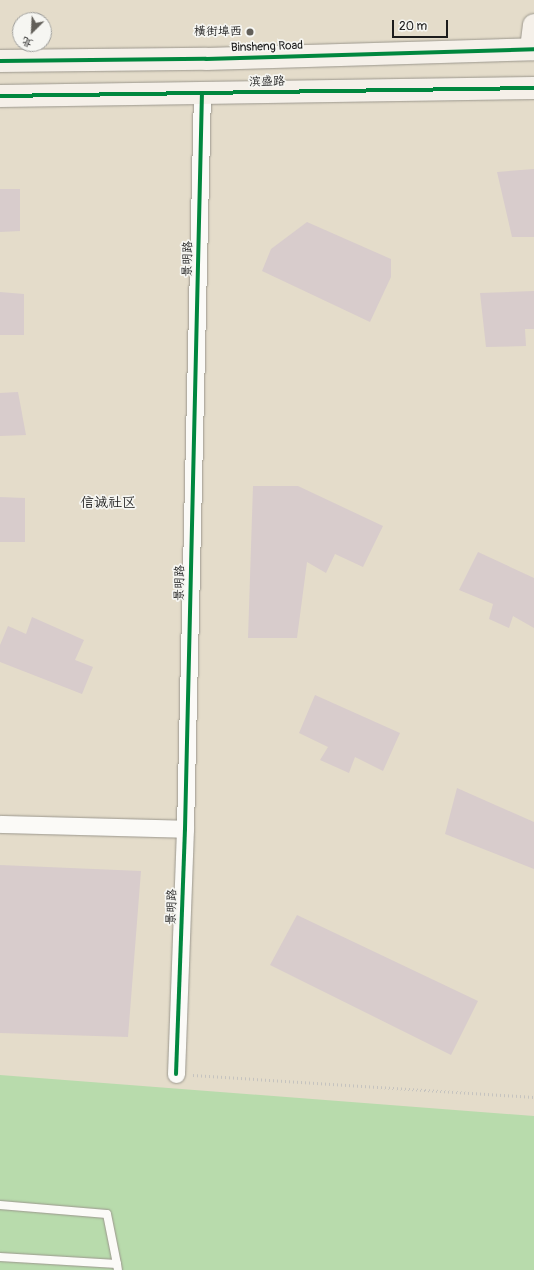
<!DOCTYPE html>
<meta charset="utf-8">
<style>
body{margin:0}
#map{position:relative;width:534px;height:1270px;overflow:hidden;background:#e4dcca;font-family:Pangolin,"LXGW WenKai TC",sans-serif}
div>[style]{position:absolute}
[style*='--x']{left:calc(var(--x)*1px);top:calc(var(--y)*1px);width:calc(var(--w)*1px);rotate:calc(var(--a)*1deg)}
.green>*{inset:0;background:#b8dbac}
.building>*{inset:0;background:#d8cccc}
.path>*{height:2.5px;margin-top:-1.25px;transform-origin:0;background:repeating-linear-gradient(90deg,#c5c3bf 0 1px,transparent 0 4px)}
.roads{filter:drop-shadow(0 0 1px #9b978d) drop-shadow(0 0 1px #9b978d)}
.lane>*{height:8px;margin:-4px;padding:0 4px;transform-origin:4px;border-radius:4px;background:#fbfaf7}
.street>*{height:17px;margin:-8.5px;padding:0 8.5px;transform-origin:8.5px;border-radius:8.5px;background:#fbfaf7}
.secondary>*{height:22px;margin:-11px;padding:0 11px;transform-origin:11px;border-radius:11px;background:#f5f0e9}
.cycleway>*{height:4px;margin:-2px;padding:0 2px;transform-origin:2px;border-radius:2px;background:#00873e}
.dots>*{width:11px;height:11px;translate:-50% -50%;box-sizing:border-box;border:2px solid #f6f6f2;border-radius:50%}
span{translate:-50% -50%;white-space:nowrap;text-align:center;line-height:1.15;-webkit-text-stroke:3.5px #f6f6f2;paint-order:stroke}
.poi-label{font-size:12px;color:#1c1c1c}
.right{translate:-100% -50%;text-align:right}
.street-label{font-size:12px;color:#1c1c1c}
.quarter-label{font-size:14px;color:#1c1c1c}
.north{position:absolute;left:12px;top:12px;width:40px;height:40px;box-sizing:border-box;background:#f6f6f2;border:1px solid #9f9f9c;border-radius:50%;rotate:204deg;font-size:11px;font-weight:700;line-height:16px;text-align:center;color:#1c1c1c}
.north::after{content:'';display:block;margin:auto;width:14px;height:18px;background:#625f59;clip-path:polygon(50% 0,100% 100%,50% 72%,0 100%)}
.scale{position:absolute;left:392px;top:20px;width:56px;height:18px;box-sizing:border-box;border:2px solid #1c1c1c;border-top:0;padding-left:5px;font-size:12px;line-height:14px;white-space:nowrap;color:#1c1c1c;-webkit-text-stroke:3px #f6f6f2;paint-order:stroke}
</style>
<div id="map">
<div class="green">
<i style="clip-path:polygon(0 1075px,534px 1116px,534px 1270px,0 1270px)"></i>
</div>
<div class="building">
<i style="clip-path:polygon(534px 169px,534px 237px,512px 237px,497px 172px)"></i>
<i style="clip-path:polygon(0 189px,20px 189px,20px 231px,0 232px)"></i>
<i style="clip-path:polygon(307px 222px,391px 259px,391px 277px,370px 322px,262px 271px,271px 249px)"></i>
<i style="clip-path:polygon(534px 291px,534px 329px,525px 329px,526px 346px,486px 347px,480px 293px)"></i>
<i style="clip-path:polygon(0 292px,24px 294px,24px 335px,0 335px)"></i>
<i style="clip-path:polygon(18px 392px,26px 435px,0 436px,0 393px)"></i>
<i style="clip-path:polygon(253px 486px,298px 486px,383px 526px,363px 567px,335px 554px,326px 573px,307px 562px,297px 638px,248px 638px)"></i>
<i style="clip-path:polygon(0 497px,25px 498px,25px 542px,0 542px)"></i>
<i style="clip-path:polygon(478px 552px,534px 578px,534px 628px,513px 616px,509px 628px,489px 619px,493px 604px,459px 590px)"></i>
<i style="clip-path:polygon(32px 617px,84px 640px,75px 660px,93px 667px,82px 694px,0 662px,0 645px,8px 626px,26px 634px)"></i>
<i style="clip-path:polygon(315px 695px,400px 733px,383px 771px,355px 757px,349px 773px,320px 760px,328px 747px,299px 733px)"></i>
<i style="clip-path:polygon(457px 788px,534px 822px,534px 869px,445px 834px)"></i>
<i style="clip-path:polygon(0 865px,141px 871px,128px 1037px,0 1033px)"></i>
<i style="clip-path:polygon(297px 915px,478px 1001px,451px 1055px,270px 965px)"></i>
</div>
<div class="path">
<i style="--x:193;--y:1075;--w:342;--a:3.7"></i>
</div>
<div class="roads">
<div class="lane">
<i style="--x:0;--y:1205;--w:107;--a:4.8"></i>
<i style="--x:107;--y:1214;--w:51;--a:78.7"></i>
<i style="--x:0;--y:1257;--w:117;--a:3.4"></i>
<i style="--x:117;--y:1264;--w:6;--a:81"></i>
</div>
<div class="street">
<i style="--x:0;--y:824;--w:185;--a:1.5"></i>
<i style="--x:176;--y:1074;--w:245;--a:-87.9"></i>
<i style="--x:185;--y:829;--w:736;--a:-88.68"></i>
</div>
<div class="secondary">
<i style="--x:531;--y:49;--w:24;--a:-83"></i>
<i style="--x:0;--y:61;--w:206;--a:-0.6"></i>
<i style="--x:206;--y:59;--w:328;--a:-1.7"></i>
<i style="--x:0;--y:96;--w:534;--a:-0.86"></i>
</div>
</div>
<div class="cycleway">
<i style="--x:0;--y:61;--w:206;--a:-0.6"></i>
<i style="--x:206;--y:59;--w:328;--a:-1.7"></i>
<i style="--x:0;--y:96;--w:534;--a:-0.86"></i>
<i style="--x:176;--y:1074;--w:245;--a:-87.9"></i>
<i style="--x:185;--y:829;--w:736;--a:-88.68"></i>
</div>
<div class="dots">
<i style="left:250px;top:32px;background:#625f59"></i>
</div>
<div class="poi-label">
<span class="right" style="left:242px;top:32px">横街埠西</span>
</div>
<div class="street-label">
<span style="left:267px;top:47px;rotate:-2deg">Binsheng Road</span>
<span style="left:267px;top:82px;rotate:-1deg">滨盛路</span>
<span style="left:188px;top:259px;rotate:-89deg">景明路</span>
<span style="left:180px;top:583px;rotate:-89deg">景明路</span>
<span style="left:172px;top:907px;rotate:-88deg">景明路</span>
</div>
<div class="quarter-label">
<span style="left:108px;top:503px">信诚社区</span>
</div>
<div class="north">北</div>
<div class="scale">20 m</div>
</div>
